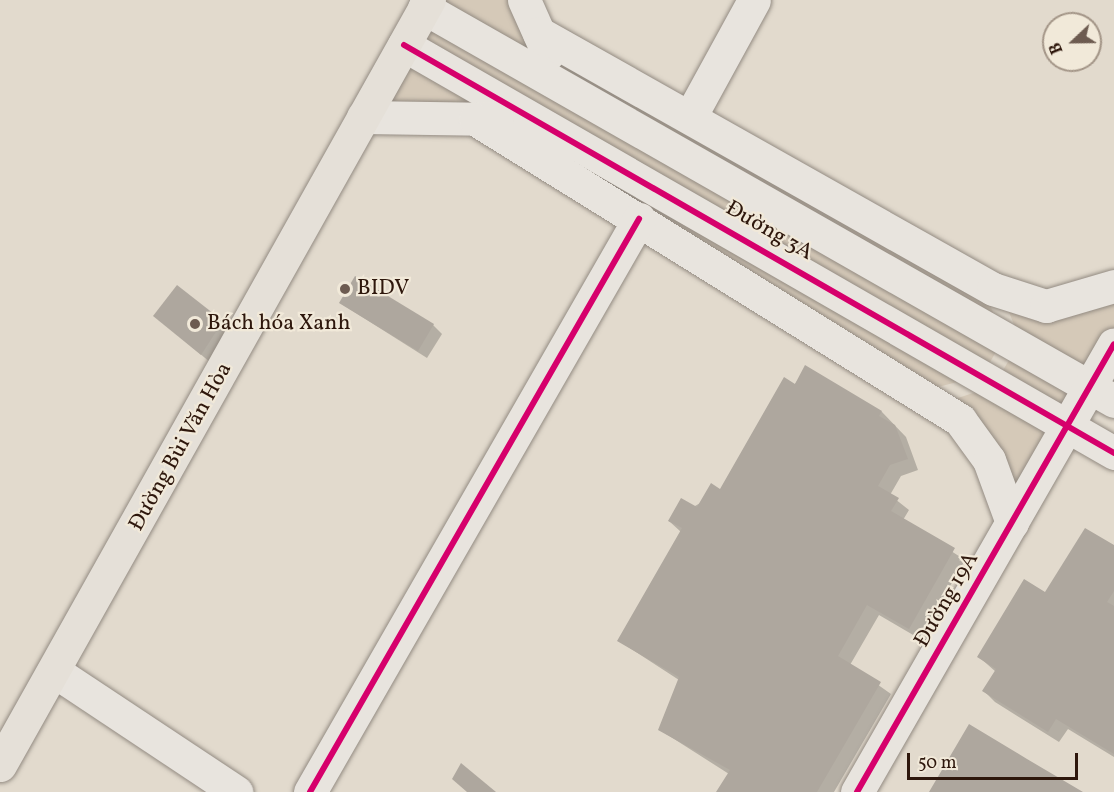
<!DOCTYPE html>
<meta charset="utf-8">
<style>
body{margin:0}
#map{position:relative;width:1114px;height:792px;overflow:hidden;background:#e2dacd;font-family:Vollkorn,serif}
div>[style]{position:absolute}
[style*='--x']{left:calc(var(--x)*1px);top:calc(var(--y)*1px);width:calc(var(--w)*1px);rotate:calc(var(--a)*1deg)}
.green>*{inset:0;background:#d5c9b8}
.shadow>*{inset:0;background:#0003}
.building>*{inset:0;background:#aea79e}
.roads{filter:drop-shadow(0 0 2px #938b82) drop-shadow(0 0 2px #938b82)}
.minor>*{height:33px;margin:-16.5px;padding:0 16.5px;transform-origin:16.5px;border-radius:16.5px;background:#e8e4de}
.major>*{height:33px;margin:-16.5px;padding:0 16.5px;transform-origin:16.5px;border-radius:16.5px;background:#e5e0d8}
.cycleway>*{height:6px;margin:-3px;padding:0 3px;transform-origin:3px;border-radius:3px;background:#d6006c}
.dots>*{width:16px;height:16px;translate:-50% -50%;box-sizing:border-box;border:3px solid #f1e9d9;border-radius:50%}
span{translate:-50% -50%;white-space:nowrap;text-align:center;line-height:1.15;-webkit-text-stroke:4.5px #f1e9d9;paint-order:stroke}
.street-label{font-size:22px;color:#2e170c}
.poi-label{font-size:22px;color:#2e170c}
.left{translate:0 -50%;text-align:left}
.north{position:absolute;left:1042px;top:12px;width:60px;height:60px;box-sizing:border-box;background:#f1e9d9;border:2px solid #a39587;border-radius:50%;rotate:248deg;font-size:16px;font-weight:700;line-height:24px;text-align:center;color:#2e170c}
.north::after{content:'';display:block;margin:auto;width:21px;height:27px;background:#6d5b50;clip-path:polygon(50% 0,100% 100%,50% 72%,0 100%)}
.scale{position:absolute;left:907px;top:753px;width:171px;height:27px;box-sizing:border-box;border:3px solid #2e170c;border-top:0;padding-left:8px;font-size:18px;line-height:21px;white-space:nowrap;color:#2e170c;-webkit-text-stroke:4px #f1e9d9;paint-order:stroke}
</style>
<div id="map">
<div class="green">
<i style="clip-path:polygon(444px 0,510px 0,541px 58px,443px 3px)"></i>
<i style="clip-path:polygon(430px 26px,998px 348px,989px 364px,422px 40px)"></i>
<i style="clip-path:polygon(558px 59px,989px 302px,994px 315px,563px 70px)"></i>
<i style="clip-path:polygon(408px 63px,499px 112px,385px 104px)"></i>
<i style="clip-path:polygon(514px 127px,965px 380px,934px 388px)"></i>
<i style="clip-path:polygon(1114px 300px,1114px 340px,1095px 374px,1015px 327px,1007px 307px,1044px 320px)"></i>
<i style="clip-path:polygon(1012px 355px,1084px 397px,1074px 415px,1002px 372px)"></i>
<i style="clip-path:polygon(982px 390px,1060px 437px,1021px 502px,952px 400px)"></i>
</div>
<div class="shadow">
<i style="clip-path:polygon(177px 287px,231px 331px,211px 363px,155px 316px)"></i>
<i style="clip-path:polygon(340px 303px,433px 325px,442px 334px,427px 358px)"></i>
<i style="clip-path:polygon(806px 368px,882px 412px,906px 437px,918px 470px,901px 476px,890px 495px,909px 510px,903px 520px,965px 560px,920px 639px,879px 615px,850px 665px,891px 694px,834px 792px,721px 792px,729px 774px,660px 730px,679px 680px,619px 641px,681px 532px,669px 521px,721px 491px)"></i>
<i style="clip-path:polygon(1114px 547px,1114px 757px,1068px 729px,1059px 742px,995px 702px,984px 691px,996px 672px,979px 657px,1046px 594px)"></i>
</div>
<div class="building">
<i style="clip-path:polygon(355px 276px,434px 324px,418px 351px,339px 303px)"></i>
<i style="clip-path:polygon(177px 285px,223px 321px,201px 355px,153px 316px)"></i>
<i style="clip-path:polygon(805px 365px,882px 411px,879px 416px,895px 425px,908px 459px,890px 465px,878px 486px,899px 498px,891px 511px,955px 548px,909px 629px,867px 605px,838px 656px,881px 682px,817px 792px,716px 792px,730px 770px,658px 730px,679px 677px,617px 641px,682px 528px,668px 521px,681px 498px,697px 507px,711px 483px,720px 489px,784px 377px,795px 384px)"></i>
<i style="clip-path:polygon(1085px 528px,1114px 545px,1114px 591px,1107px 602px,1114px 606px,1114px 754px,1056px 719px,1048px 732px,982px 691px,996px 669px,977px 657px,1024px 579px,1045px 592px)"></i>
<i style="clip-path:polygon(969px 724px,1027px 759px,1083px 792px,929px 792px)"></i>
<i style="clip-path:polygon(461px 763px,496px 792px,467px 792px,452px 779px)"></i>
</div>
<div class="roads">
<div class="minor">
<i style="--x:524;--y:0;--w:59;--a:66"></i>
<i style="--x:424;--y:8;--w:794;--a:29.66"></i>
<i style="--x:539;--y:33;--w:521;--a:29.42"></i>
<i style="--x:993;--y:289;--w:56;--a:17.8"></i>
<i style="--x:1046;--y:306;--w:71;--a:-16.4"></i>
<i style="--x:404;--y:45;--w:819;--a:29.88"></i>
<i style="--x:363;--y:117;--w:134;--a:0.9"></i>
<i style="--x:690;--y:117;--w:133;--a:-61.3"></i>
<i style="--x:475;--y:119;--w:571;--a:31.82"></i>
<i style="--x:960;--y:420;--w:49;--a:54.1"></i>
<i style="--x:989;--y:460;--w:67;--a:69.9"></i>
<i style="--x:54;--y:671;--w:219;--a:33.6"></i>
<i style="--x:310;--y:792;--w:661;--a:-60.14"></i>
<i style="--x:857;--y:792;--w:516;--a:-60.16"></i>
</div>
<div class="major">
<i style="--x:0;--y:765;--w:877;--a:-60.72"></i>
</div>
</div>
<div class="cycleway">
<i style="--x:404;--y:45;--w:819;--a:29.88"></i>
<i style="--x:310;--y:792;--w:661;--a:-60.14"></i>
<i style="--x:857;--y:792;--w:516;--a:-60.16"></i>
</div>
<div class="dots">
<i style="left:345px;top:289px;background:#6d5b50"></i>
<i style="left:195px;top:324px;background:#6d5b50"></i>
</div>
<div class="street-label">
<span style="left:769px;top:231px;rotate:30deg">Đường 3A</span>
<span style="left:181px;top:447px;rotate:-61deg">Đường Bùi Văn Hòa</span>
<span style="left:947px;top:600px;rotate:-60deg">Đường 19A</span>
</div>
<div class="poi-label">
<span class="left" style="left:357px;top:289px">BIDV</span>
<span class="left" style="left:207px;top:324px">Bách hóa Xanh</span>
</div>
<div class="north">B</div>
<div class="scale">50 m</div>
</div>
